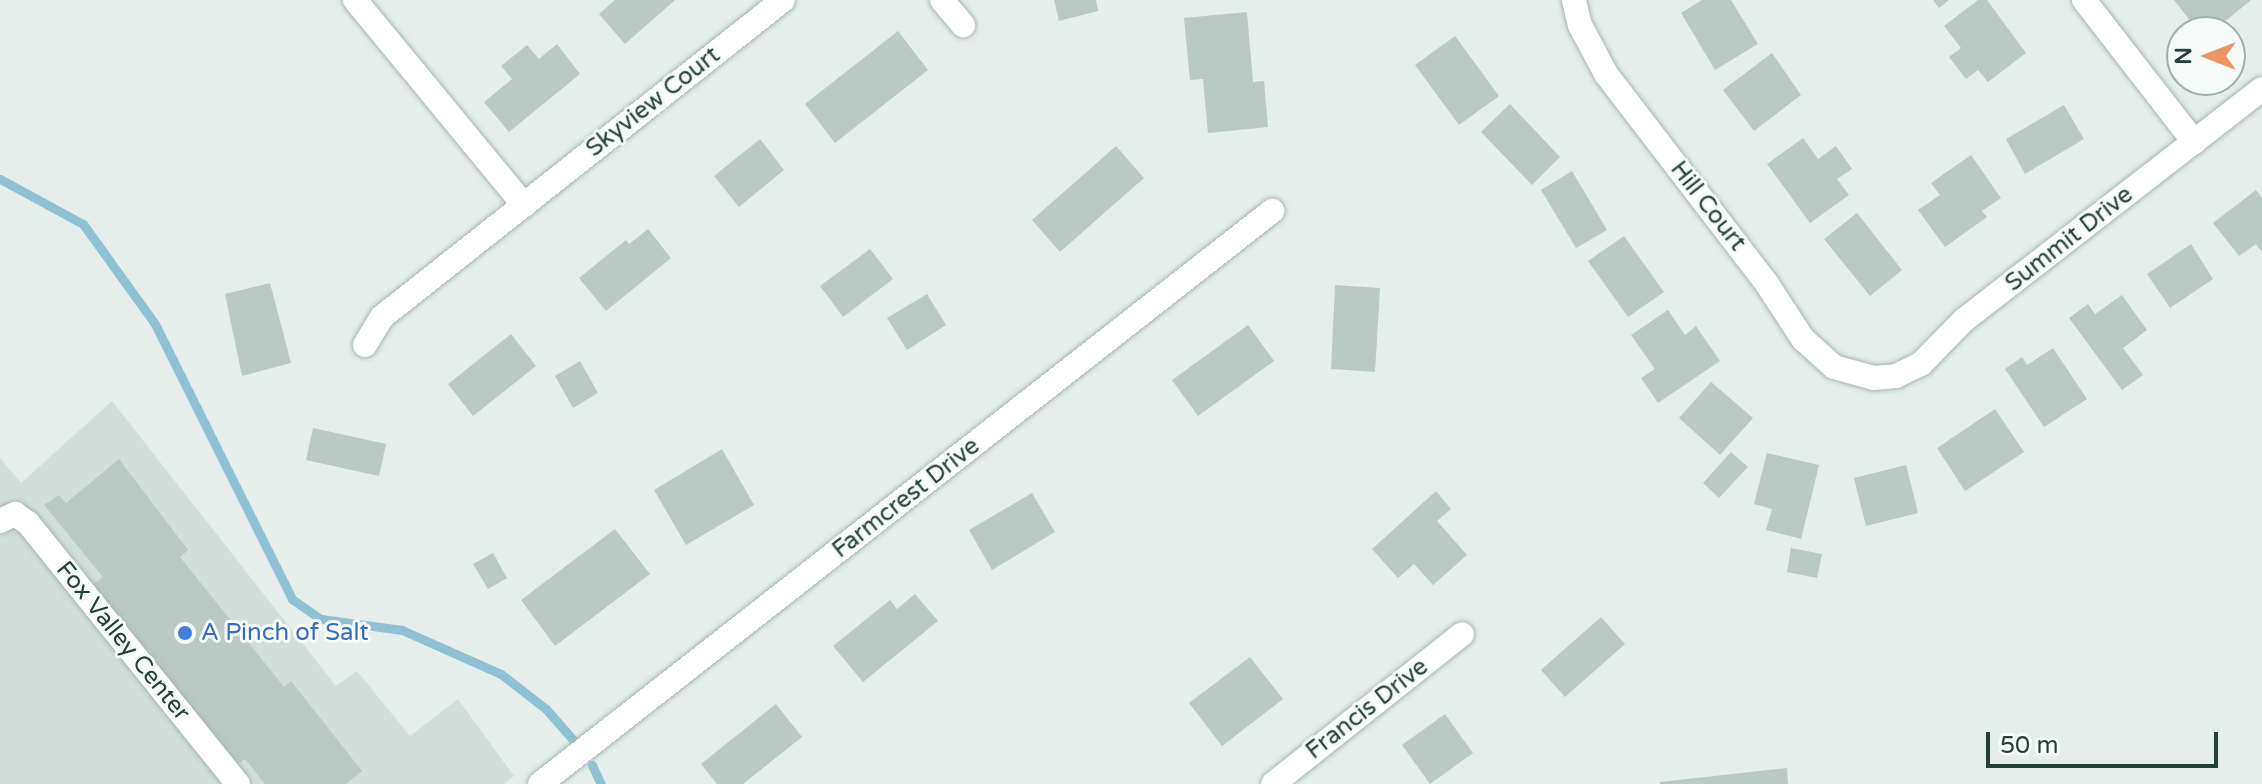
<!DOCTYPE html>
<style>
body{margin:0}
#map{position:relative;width:2262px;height:784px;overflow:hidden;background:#e5eeeb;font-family:"Varela Round",sans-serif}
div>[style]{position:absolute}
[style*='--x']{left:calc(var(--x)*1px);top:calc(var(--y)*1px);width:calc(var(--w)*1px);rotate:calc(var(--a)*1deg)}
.built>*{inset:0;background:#d3deda}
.stream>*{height:9px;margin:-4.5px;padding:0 4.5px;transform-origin:4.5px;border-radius:4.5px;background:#8fc1d2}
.building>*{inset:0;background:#bac9c4}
.roads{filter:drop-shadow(0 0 2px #a7b6b3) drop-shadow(0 0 2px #a7b6b3)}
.minor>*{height:24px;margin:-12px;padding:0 12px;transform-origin:12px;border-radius:12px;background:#fff}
.dots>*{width:22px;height:22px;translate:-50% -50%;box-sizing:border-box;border:4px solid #f6faf9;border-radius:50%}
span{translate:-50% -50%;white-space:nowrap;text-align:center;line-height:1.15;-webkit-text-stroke:6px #f6faf9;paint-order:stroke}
.street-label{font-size:24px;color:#24403b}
.shop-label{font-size:24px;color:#366cbe}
.left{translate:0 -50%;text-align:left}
.north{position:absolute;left:2166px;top:16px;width:80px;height:80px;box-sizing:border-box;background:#f6faf9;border:2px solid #a2b0ad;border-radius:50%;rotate:270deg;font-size:22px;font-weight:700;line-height:32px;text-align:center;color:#24403b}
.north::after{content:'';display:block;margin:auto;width:28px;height:36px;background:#f09261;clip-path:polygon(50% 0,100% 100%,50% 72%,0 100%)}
.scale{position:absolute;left:1986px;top:732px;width:232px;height:36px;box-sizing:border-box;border:4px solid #24403b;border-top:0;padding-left:10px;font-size:24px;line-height:28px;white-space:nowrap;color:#24403b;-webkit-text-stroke:6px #f6faf9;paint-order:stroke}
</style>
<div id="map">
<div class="built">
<i style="clip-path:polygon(112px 401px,336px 686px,357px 671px,410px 736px,458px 699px,514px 776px,504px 784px,0 784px,0 458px,21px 483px)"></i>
</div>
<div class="stream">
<i style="--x:0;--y:179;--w:94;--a:28.5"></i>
<i style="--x:83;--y:224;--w:123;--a:54.2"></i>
<i style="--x:155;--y:324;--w:307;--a:63.5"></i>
<i style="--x:292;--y:599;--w:35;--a:35"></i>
<i style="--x:321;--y:619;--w:82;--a:7.7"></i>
<i style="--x:402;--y:630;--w:108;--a:24"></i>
<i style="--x:501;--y:674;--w:57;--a:37.9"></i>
<i style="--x:546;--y:709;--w:45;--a:48.6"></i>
<i style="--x:592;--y:765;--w:21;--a:65"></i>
</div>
<div class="building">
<i style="clip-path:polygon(615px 0,675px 0,625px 44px,599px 14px)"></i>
<i style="clip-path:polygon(1054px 0,1096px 0,1098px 11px,1059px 21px)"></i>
<i style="clip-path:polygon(1702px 0,1731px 0,1758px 44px,1715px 70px,1681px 13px)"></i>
<i style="clip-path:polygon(1933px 0,1949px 0,1939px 8px)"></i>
<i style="clip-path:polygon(1978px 0,1987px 0,2026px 53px,1988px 82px,1978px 70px,1966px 79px,1949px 57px,1961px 48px,1944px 26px)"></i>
<i style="clip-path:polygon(2174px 0,2251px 0,2212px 32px,2199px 32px)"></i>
<i style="clip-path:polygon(1247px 12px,1253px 82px,1264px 81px,1268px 127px,1208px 133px,1203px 79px,1190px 80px,1184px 18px)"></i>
<i style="clip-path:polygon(898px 31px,928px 70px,835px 143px,805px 104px)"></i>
<i style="clip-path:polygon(1455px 36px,1499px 96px,1459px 125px,1415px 65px)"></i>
<i style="clip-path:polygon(557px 44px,580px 74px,509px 132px,484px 102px,512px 79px,501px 66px,527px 45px,539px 59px)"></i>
<i style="clip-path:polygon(1772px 53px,1801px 95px,1754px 131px,1723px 90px)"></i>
<i style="clip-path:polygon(1510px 104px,1560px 157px,1532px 185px,1481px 132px)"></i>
<i style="clip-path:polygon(2064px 105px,2084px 139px,2025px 174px,2006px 139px)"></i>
<i style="clip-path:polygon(1803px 138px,1818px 159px,1836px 146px,1852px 169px,1837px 179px,1849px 195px,1810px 223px,1767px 164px)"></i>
<i style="clip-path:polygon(760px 139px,784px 170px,739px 207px,714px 176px)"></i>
<i style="clip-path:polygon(1116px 146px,1144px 178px,1060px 252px,1032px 220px)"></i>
<i style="clip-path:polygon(1971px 155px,2001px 198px,1982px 211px,1987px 217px,1945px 247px,1918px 210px,1940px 195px,1931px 183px)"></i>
<i style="clip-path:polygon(1572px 171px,1607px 230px,1576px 248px,1541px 190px)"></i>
<i style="clip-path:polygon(2256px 190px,2262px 198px,2262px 252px,2256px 244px,2239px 256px,2213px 223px)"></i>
<i style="clip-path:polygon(1857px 213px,1902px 270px,1870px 296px,1824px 239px)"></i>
<i style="clip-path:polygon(648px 229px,671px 258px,606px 311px,579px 278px,626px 240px,629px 244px)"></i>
<i style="clip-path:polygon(1624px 236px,1664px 292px,1628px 317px,1588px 261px)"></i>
<i style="clip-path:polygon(2191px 244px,2213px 279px,2170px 308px,2147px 274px)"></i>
<i style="clip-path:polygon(870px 249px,893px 279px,843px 317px,820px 286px)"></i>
<i style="clip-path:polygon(270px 283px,291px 363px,242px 376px,225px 294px)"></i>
<i style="clip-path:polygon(1335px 285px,1380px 288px,1375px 372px,1331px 369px)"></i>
<i style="clip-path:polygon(927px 294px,946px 325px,907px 350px,887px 318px)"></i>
<i style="clip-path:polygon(2122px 295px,2147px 330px,2123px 348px,2143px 375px,2122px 390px,2069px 318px,2088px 304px,2095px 314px)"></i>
<i style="clip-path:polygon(1668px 310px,1685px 335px,1696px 326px,1720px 361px,1658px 403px,1641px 378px,1655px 369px,1631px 335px)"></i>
<i style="clip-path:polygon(1248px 325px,1274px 361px,1198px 416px,1172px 380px)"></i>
<i style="clip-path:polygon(511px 334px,536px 366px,473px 416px,448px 384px)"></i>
<i style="clip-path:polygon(2053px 348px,2087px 399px,2044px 427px,2005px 369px,2022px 357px,2027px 365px)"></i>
<i style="clip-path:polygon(580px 361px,598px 393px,573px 408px,555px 376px)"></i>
<i style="clip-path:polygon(1711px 382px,1753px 418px,1720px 455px,1679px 418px)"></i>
<i style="clip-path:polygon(1995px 409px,2024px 452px,1965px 491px,1937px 448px)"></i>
<i style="clip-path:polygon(313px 428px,386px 444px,379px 476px,306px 460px)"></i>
<i style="clip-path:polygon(722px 449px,754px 505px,686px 545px,654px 490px)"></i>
<i style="clip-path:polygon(1731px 452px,1748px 467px,1719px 498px,1703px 483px)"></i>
<i style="clip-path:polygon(1767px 453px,1819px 465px,1801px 539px,1766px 530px,1772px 509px,1754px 504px)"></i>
<i style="clip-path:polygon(119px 459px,188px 550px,180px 557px,284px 687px,291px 681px,362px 771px,346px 784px,265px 784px,245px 759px,235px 766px,92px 585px,103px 577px,44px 505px,59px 495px,66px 503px)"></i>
<i style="clip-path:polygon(1906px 465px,1918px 513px,1866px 526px,1854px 478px)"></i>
<i style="clip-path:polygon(1436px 491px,1451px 509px,1437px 521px,1467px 555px,1433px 585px,1414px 564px,1398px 578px,1372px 549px)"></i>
<i style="clip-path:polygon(1032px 493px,1055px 532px,992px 570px,969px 530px)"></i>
<i style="clip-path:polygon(615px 529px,650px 574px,555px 646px,521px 600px)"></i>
<i style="clip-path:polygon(1791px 548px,1822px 554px,1817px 578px,1787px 572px)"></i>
<i style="clip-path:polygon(493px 553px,507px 578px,488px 589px,473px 564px)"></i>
<i style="clip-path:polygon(915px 594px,938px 621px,863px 682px,833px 646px,890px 600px,897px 609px)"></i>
<i style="clip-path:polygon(1601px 617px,1625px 644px,1565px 697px,1541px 670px)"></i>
<i style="clip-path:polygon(1250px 657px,1283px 699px,1222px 746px,1189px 703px)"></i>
<i style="clip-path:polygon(776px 704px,802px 737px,743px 784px,717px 784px,701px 764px)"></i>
<i style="clip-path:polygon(1445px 714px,1473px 753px,1430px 784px,1402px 745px)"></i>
<i style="clip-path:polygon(1787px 768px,1788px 784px,1660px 784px,1660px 782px)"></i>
</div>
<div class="roads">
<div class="minor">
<i style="--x:355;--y:0;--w:266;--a:50.5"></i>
<i style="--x:942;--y:0;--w:33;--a:50"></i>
<i style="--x:1574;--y:0;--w:26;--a:77"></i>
<i style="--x:1580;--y:25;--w:55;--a:62"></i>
<i style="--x:1606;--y:74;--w:265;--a:52.5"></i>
<i style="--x:1767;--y:284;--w:66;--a:56.8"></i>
<i style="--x:1803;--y:339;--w:42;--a:42.1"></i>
<i style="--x:1834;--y:367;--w:41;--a:15.4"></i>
<i style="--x:1874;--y:378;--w:22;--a:-5"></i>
<i style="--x:1896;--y:376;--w:28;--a:-26"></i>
<i style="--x:1921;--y:364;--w:62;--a:-45.7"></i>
<i style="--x:1964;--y:320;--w:377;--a:-37.8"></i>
<i style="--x:2084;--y:0;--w:180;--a:52.2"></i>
<i style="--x:365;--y:345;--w:33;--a:-59"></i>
<i style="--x:382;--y:317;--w:511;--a:-38.33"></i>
<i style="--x:0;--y:521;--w:17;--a:-25"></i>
<i style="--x:15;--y:514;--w:16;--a:35"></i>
<i style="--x:28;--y:523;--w:335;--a:51.2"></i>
<i style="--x:540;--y:784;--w:930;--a:-38.05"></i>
<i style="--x:1273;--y:784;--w:241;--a:-38.4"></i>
</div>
</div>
<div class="dots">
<i style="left:185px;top:633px;background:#3f7fe0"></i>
</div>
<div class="street-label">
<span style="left:653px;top:102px;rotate:-38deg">Skyview Court</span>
<span style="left:1708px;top:206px;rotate:52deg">Hill Court</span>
<span style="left:2069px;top:239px;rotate:-38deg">Summit Drive</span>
<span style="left:906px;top:498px;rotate:-38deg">Farmcrest Drive</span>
<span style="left:123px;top:641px;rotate:51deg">Fox Valley Center</span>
<span style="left:1367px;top:709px;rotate:-38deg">Francis Drive</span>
</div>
<div class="shop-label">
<span class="left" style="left:201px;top:633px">A Pinch of Salt</span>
</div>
<div class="north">N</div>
<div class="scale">50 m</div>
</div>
